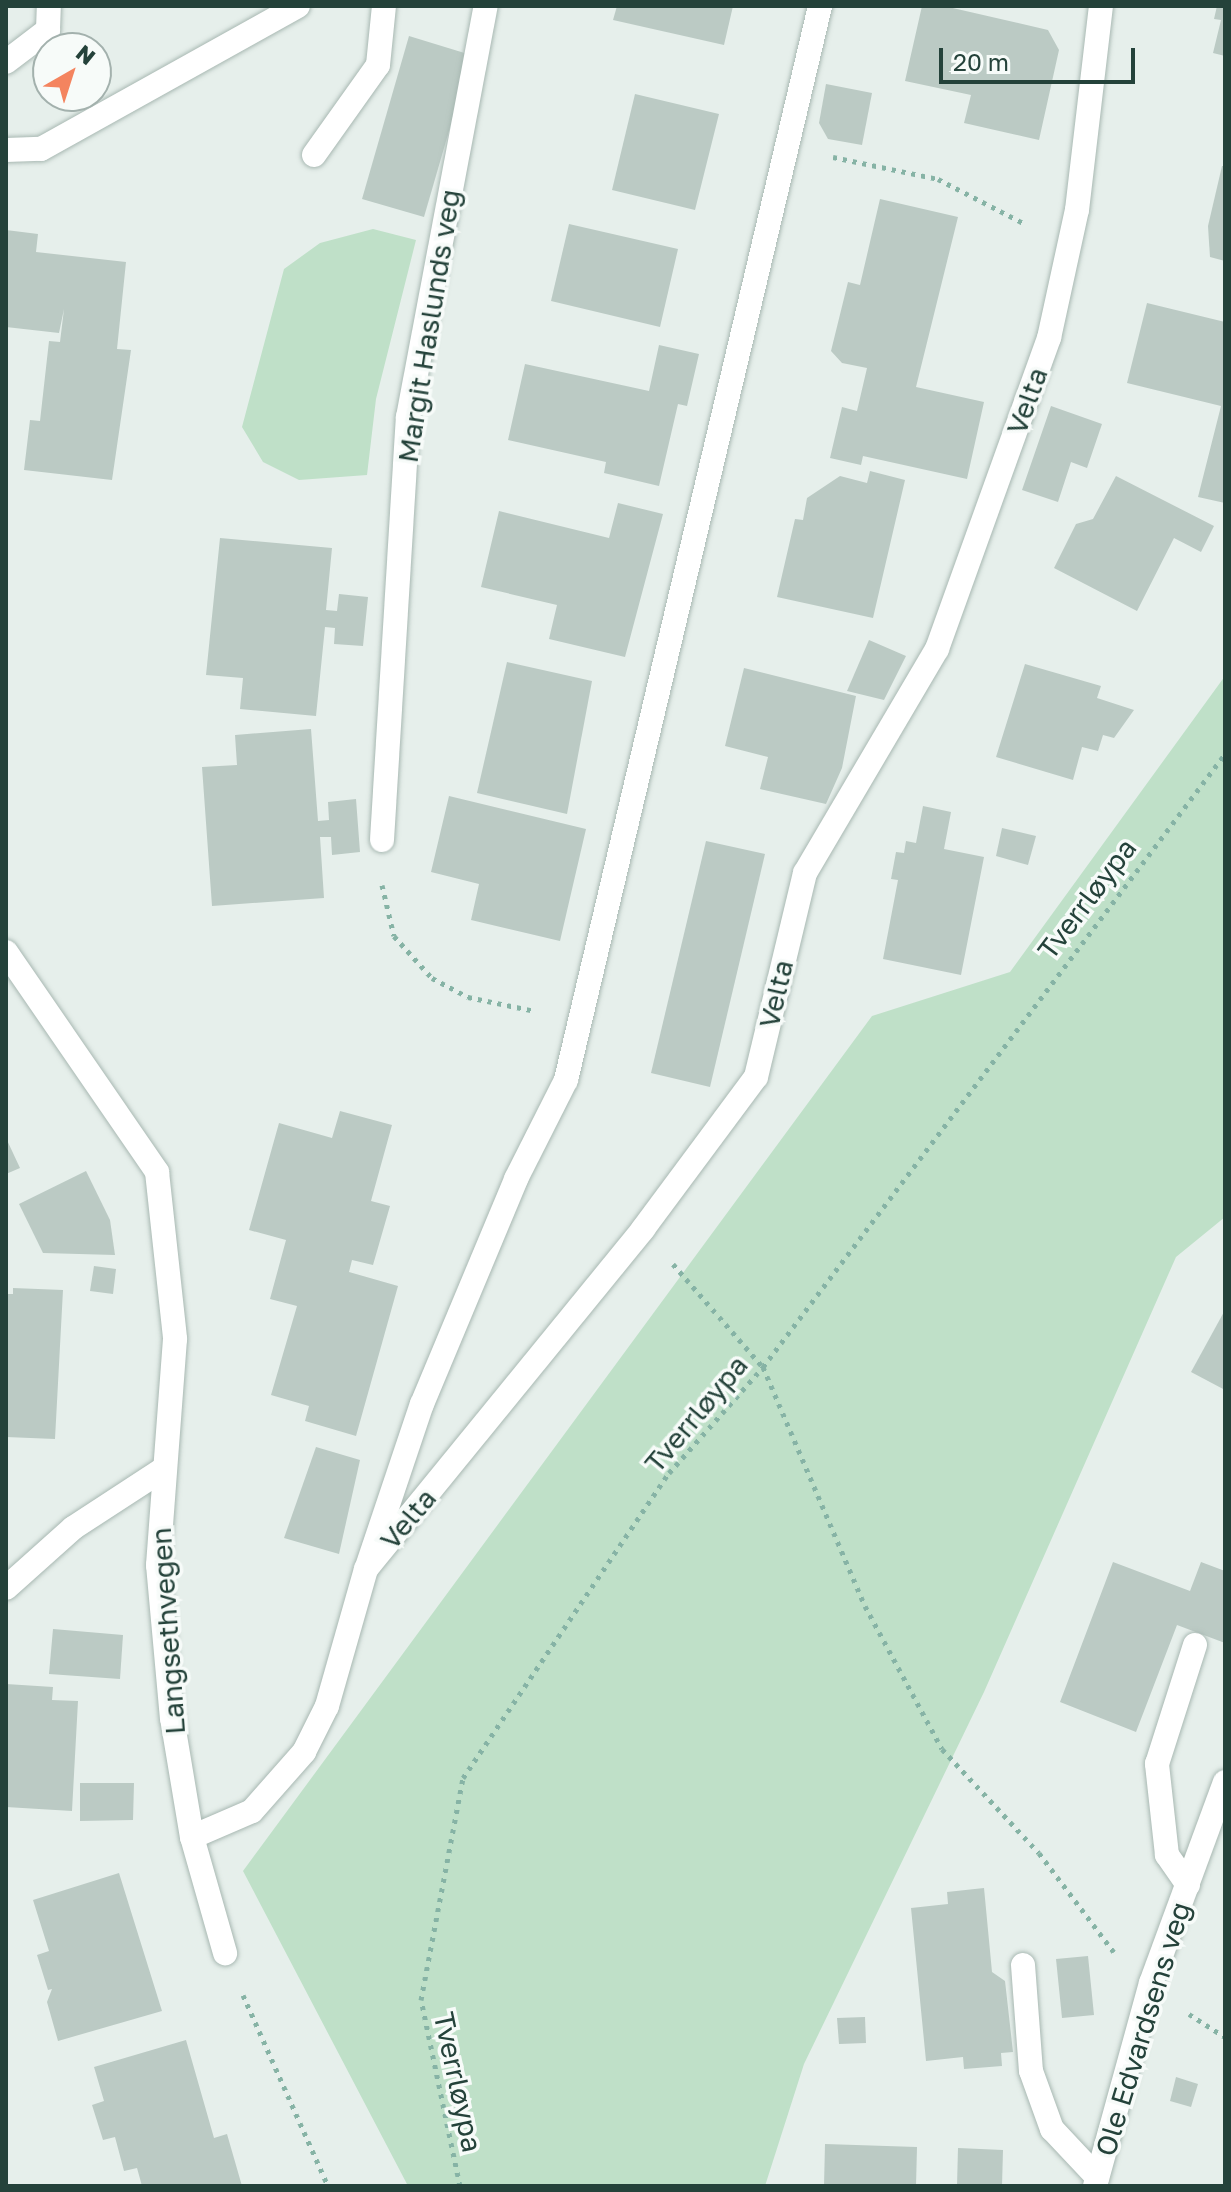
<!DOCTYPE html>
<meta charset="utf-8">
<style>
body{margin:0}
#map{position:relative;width:1231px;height:2192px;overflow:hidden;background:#e6efeb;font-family:"Golos Text",sans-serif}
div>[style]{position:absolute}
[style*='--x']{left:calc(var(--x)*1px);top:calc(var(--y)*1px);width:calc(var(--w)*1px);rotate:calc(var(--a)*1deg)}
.green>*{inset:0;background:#bfe0c8}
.building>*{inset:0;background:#bbcac4}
.path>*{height:5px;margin-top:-2.5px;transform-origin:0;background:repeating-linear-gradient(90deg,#86b3a5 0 4px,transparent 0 10px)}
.roads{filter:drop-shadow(0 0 2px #a8b8b2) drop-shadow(0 0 2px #a8b8b2)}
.lane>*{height:24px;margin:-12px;padding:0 12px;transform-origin:12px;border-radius:12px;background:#fff}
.street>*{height:24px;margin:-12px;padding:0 12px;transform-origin:12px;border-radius:12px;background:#fff}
span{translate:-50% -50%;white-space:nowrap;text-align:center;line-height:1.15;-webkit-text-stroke:7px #f7fbf9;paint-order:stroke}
.street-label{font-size:28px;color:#24423a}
.frame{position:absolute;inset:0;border:8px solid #24423a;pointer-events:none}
.north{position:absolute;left:32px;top:32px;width:80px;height:80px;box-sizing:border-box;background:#f7fbf9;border:2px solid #a3b1ad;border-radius:50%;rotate:39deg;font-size:22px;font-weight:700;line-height:32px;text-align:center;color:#24423a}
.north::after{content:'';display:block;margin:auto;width:28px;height:36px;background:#f4845f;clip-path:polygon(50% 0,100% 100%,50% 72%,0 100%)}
.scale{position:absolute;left:939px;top:48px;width:196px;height:36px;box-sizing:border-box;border:4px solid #24423a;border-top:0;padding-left:10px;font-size:24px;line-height:28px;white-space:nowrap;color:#24423a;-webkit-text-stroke:6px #f7fbf9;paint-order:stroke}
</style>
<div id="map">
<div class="green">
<i style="clip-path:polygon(373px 229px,416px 240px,376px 399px,367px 475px,299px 480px,263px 462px,242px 427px,284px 269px,320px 243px)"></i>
<i style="clip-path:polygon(1225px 676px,1225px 1217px,1176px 1257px,984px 1692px,804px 2064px,765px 2186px,408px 2186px,243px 1871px,872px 1016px,1010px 972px)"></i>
</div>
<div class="building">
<i style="clip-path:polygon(617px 6px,733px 6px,724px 45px,613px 20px)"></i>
<i style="clip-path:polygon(922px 6px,944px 6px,1048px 30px,1059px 50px,1039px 140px,964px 123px,971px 95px,905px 81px)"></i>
<i style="clip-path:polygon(1217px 6px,1225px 6px,1225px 56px,1213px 53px,1221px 20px,1214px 19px)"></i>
<i style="clip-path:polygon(409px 36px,471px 55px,424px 217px,362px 199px)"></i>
<i style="clip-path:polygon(826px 84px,872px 93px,862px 145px,828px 139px,819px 123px)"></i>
<i style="clip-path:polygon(635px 94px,719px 114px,695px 210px,612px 190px)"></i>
<i style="clip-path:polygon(1222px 166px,1225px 166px,1225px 261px,1210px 257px,1208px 226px)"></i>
<i style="clip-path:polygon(880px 199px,958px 217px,916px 387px,984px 402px,967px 479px,863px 456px,861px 465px,830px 458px,842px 407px,857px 411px,867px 368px,842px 363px,831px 351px,848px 282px,860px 285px)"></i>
<i style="clip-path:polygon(569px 224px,678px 249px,660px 327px,551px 301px)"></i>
<i style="clip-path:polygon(6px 230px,38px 234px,36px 252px,126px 262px,117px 349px,131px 350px,112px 480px,24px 470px,30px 420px,40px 421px,49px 341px,60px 342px,64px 309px,59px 333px,6px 327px)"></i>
<i style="clip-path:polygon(1147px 303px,1225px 322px,1225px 503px,1198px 497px,1221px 406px,1127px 383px)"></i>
<i style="clip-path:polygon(659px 345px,699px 354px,687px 406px,678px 404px,659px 486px,604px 473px,606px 462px,508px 440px,525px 364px,649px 391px)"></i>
<i style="clip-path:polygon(1051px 406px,1102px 424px,1087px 468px,1071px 462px,1058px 502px,1022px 490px)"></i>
<i style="clip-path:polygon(870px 471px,905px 480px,873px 618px,777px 597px,795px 519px,803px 520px,807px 498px,840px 476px,867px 483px)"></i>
<i style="clip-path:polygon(1116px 476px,1214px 526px,1201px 552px,1174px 538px,1137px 611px,1054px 568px,1076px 524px,1093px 519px)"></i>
<i style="clip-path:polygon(618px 503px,663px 514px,625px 657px,549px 639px,557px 605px,481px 587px,499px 511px,609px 538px)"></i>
<i style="clip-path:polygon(220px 538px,332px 548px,326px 610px,337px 611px,339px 594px,368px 597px,363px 646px,334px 644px,335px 628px,325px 627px,316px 716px,240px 709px,243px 678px,206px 675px)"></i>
<i style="clip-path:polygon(869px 640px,906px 656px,884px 700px,847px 691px)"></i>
<i style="clip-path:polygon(507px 662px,592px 681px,567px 814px,477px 793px)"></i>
<i style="clip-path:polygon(1025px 664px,1101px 686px,1097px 698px,1134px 710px,1114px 738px,1103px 735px,1098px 751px,1082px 747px,1073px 780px,996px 757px)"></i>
<i style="clip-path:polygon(744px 668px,856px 696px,842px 768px,826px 804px,760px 789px,768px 757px,725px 746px)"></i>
<i style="clip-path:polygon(311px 729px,318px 821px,329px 820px,328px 802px,356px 799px,360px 852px,332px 855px,331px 837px,320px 837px,324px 898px,212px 906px,202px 767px,237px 765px,235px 735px)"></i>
<i style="clip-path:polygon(449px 796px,586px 829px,560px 941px,471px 920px,479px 884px,431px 872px)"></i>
<i style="clip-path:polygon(923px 806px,951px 812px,944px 849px,984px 857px,961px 975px,883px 959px,898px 880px,891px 879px,896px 852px,904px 853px,906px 841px,916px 843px)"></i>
<i style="clip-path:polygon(1002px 828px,1036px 836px,1028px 865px,996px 856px)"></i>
<i style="clip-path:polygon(706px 841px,765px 854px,710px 1087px,651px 1073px)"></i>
<i style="clip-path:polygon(340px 1111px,392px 1125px,371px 1201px,390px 1206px,373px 1265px,352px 1260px,349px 1272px,398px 1286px,356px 1436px,305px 1421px,309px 1406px,271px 1395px,297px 1306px,270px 1299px,286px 1240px,249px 1230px,279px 1123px,332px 1138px)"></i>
<i style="clip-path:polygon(6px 1138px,20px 1168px,6px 1174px)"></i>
<i style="clip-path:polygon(86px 1171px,110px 1220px,115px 1255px,43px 1253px,19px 1204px)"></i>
<i style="clip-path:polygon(94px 1266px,116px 1269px,113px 1294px,90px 1291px)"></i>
<i style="clip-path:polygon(13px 1288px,63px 1290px,55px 1439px,6px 1437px,6px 1294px,13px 1294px)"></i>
<i style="clip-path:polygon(1225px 1310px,1225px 1390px,1191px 1372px)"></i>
<i style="clip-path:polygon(316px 1447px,360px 1460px,339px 1554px,284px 1538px)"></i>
<i style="clip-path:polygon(1113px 1562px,1190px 1591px,1201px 1562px,1225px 1571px,1225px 1643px,1177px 1625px,1136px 1732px,1060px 1702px)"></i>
<i style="clip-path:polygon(53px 1629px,123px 1635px,120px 1679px,49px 1674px)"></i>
<i style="clip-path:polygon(6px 1684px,53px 1687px,52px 1700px,78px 1701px,72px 1811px,6px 1807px)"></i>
<i style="clip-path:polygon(80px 1783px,134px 1783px,133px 1820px,80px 1821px)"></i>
<i style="clip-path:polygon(119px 1873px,162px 2011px,58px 2041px,47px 2002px,52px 1989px,48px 1990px,37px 1955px,49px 1951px,33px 1900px)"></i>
<i style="clip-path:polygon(984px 1888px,992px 1972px,1005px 1981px,1013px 2052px,1001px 2053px,1002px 2066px,964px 2069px,963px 2057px,926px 2061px,911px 1908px,948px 1904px,947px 1892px)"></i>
<i style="clip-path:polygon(1088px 1956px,1094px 2015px,1062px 2018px,1056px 1959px)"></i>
<i style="clip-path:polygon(865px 2017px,866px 2043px,839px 2044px,837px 2018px)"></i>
<i style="clip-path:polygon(186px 2040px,214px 2138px,227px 2134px,242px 2186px,142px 2186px,137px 2168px,124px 2171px,115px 2137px,103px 2140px,92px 2105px,104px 2101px,94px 2067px)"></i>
<i style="clip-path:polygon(1176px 2077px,1198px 2084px,1191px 2107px,1170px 2101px)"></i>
<i style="clip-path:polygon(825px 2144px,917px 2147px,916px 2186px,824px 2186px)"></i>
<i style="clip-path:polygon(958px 2148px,1003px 2150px,1002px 2186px,957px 2186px)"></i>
</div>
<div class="path">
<i style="--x:833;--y:157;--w:107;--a:11.8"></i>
<i style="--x:938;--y:179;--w:98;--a:27.3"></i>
<i style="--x:382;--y:885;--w:52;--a:76.8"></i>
<i style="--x:394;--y:936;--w:57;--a:47.9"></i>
<i style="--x:432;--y:978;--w:41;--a:27.8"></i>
<i style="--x:468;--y:997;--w:68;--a:11.8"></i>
<i style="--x:673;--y:1264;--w:137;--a:48.9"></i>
<i style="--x:763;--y:1367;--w:260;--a:66.9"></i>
<i style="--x:865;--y:1606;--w:162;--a:61.7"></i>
<i style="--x:942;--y:1749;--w:142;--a:47"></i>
<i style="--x:1039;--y:1853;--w:124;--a:52.9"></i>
<i style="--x:243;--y:1995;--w:209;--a:66"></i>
<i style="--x:1189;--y:2014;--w:43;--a:32.6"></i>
<i style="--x:460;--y:2186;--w:190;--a:-101.8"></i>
<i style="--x:421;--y:2000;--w:226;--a:-79.3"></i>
<i style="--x:463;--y:1778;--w:368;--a:-56"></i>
<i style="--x:669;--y:1473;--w:142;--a:-48.4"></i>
<i style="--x:763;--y:1367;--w:768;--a:-53"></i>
</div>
<div class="roads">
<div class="lane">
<i style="--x:314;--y:155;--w:110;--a:-54.6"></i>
<i style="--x:378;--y:65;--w:59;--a:-84.2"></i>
<i style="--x:367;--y:1567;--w:172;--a:-71.4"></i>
<i style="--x:422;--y:1404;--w:244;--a:-67.3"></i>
<i style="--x:516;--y:1179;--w:111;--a:-63.2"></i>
<i style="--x:566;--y:1080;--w:1104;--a:-76.69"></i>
<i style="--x:6;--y:1588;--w:90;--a:-41.8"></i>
<i style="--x:73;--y:1528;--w:106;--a:-33.1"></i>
<i style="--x:1188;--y:1885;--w:37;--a:-125"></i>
<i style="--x:1167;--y:1855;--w:92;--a:-96.3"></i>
<i style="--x:1157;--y:1764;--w:125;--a:-72.3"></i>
<i style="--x:1023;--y:1965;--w:106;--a:85.7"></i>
<i style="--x:1031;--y:2071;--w:62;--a:70.1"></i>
<i style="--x:1052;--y:2129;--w:66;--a:46.8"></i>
</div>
<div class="street">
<i style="--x:6;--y:62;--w:53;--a:-37.3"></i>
<i style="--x:48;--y:30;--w:24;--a:-88"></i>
<i style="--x:6;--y:150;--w:35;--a:-2"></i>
<i style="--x:41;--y:149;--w:294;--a:-29.1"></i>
<i style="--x:382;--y:840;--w:424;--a:-86.5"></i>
<i style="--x:408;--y:417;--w:418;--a:-79.3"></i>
<i style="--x:6;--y:952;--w:267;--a:55.5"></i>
<i style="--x:157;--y:1172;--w:168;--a:83.8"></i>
<i style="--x:175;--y:1339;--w:227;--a:94.3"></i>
<i style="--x:158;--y:1565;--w:154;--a:84.8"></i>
<i style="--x:172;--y:1718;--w:121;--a:80.5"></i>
<i style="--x:192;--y:1837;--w:121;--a:74.1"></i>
<i style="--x:192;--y:1837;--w:65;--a:-23.4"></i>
<i style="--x:252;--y:1811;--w:79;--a:-48.6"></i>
<i style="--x:304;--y:1752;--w:51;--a:-63.4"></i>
<i style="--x:327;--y:1706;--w:142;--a:-74.1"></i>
<i style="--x:366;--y:1569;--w:439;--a:-50.8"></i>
<i style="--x:643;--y:1229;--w:189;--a:-53.4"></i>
<i style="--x:756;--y:1077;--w:210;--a:-76.5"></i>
<i style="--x:805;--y:873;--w:260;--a:-59.5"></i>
<i style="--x:937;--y:649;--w:331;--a:-70.2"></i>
<i style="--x:1049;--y:338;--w:131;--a:-77.7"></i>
<i style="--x:1077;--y:210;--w:205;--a:-83.3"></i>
<i style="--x:1095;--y:2186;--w:211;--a:-74.6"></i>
<i style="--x:1151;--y:1983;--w:214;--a:-69.8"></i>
</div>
</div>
<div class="street-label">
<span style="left:429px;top:326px;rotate:-81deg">Margit Haslunds veg</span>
<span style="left:1027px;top:401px;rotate:-70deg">Velta</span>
<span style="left:1087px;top:899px;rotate:-53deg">Tverrløypa</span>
<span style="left:776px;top:994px;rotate:-77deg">Velta</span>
<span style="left:696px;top:1414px;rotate:-50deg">Tverrløypa</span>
<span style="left:408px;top:1519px;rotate:-50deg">Velta</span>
<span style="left:168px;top:1631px;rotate:-94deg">Langsethvegen</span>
<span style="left:1143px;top:2029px;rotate:-73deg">Ole Edvardsens veg</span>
<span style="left:458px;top:2082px;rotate:78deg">Tverrløypa</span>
</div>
<div class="frame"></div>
<div class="north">N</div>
<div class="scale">20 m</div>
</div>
